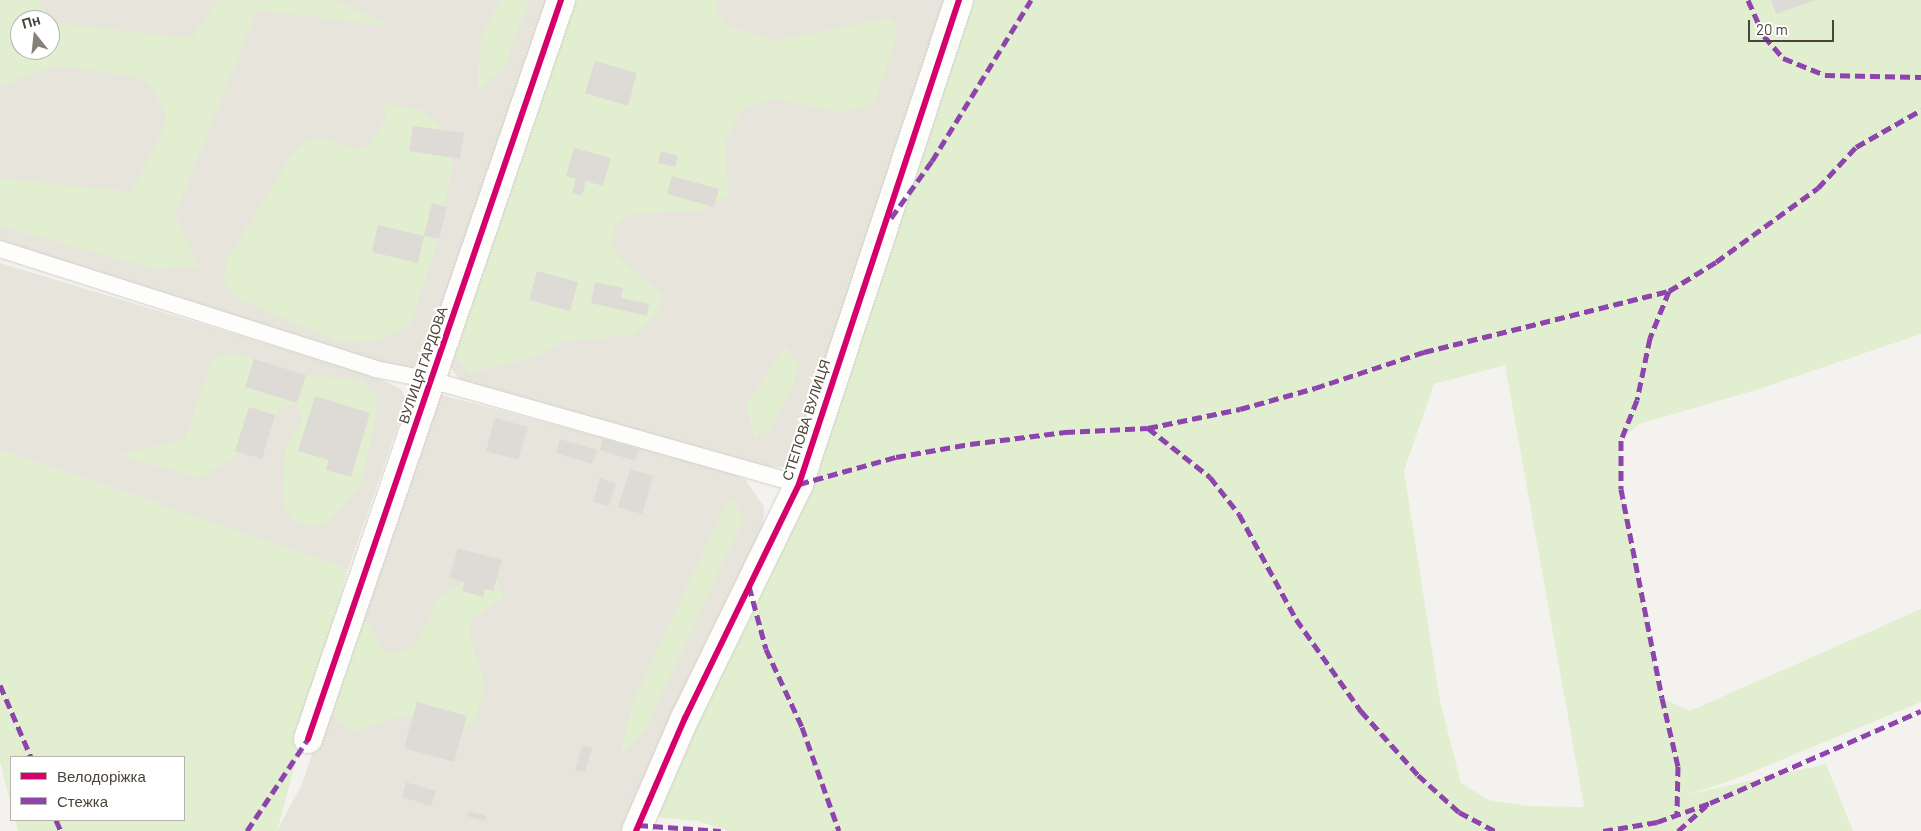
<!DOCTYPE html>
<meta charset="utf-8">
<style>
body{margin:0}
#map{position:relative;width:1921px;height:831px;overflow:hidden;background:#f4f2ee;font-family:Barlow,sans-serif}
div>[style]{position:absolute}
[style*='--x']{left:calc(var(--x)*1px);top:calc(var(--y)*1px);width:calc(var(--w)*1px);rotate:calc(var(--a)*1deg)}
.residential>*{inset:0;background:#e7e4dc}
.green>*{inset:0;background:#e1eecf}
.building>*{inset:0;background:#dedbd6}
.roads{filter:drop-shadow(0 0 1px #d2d0cb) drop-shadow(0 0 1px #d2d0cb)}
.service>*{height:16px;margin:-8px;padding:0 8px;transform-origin:8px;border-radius:8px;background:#fdfdfc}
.minor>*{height:28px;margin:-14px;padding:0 14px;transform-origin:14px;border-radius:14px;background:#fdfdfc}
.tertiary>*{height:28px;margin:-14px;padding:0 14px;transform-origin:14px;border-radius:14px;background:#fdfdfc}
.quiet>*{height:5px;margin-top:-2.5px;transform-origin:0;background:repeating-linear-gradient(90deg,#8e44ad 0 10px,transparent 0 15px)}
.cycleway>*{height:6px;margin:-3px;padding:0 3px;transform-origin:3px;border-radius:3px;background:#d6006c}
span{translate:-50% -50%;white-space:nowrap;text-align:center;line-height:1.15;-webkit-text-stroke:4px #fff;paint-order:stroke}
.street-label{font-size:14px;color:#4b4439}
.legend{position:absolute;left:10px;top:756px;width:175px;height:65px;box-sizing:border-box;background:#fff;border:1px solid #b7b4b0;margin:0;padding:6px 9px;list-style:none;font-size:15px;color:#4b4439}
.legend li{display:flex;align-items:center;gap:10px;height:25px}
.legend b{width:25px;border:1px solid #b7b4b0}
.north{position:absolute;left:10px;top:10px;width:50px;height:50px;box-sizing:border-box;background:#fff;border:1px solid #b7b4b0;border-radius:50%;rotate:344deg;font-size:14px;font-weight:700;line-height:20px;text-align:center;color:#4b4439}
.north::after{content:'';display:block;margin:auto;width:18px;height:22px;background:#868178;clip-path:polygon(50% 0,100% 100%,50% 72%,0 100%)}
.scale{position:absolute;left:1748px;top:20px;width:86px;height:22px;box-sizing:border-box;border:2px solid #4b4439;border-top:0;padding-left:6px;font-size:15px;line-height:18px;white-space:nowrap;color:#4b4439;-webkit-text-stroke:4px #fff;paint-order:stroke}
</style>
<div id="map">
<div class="residential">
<i style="clip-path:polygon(evenodd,0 0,553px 0,474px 224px,420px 363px,410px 369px,397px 369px,0 244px,0 0,20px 20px,50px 20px,50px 50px,20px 50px,20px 20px)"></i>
<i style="clip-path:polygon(571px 0,948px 0,794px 459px,785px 467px,769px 467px,470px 384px,458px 378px,448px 363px)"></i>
<i style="clip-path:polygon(0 263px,373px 376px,401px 389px,407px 400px,348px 569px,0 450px)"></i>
<i style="clip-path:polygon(438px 394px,715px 467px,745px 479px,764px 507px,763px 527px,629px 831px,277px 831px,302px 784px,425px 420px)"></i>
</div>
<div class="green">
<i style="clip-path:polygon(evenodd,0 0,38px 0,53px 23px,192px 38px,218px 0,335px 0,390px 26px,257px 10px,175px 214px,198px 266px,155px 269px,0 226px,0 178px,131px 192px,163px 131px,166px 113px,149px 83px,132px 76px,56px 65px,0 86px,0 0,20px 20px,50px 20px,50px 50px,20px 50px,20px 20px)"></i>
<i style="clip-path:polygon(501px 0,529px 0,503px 70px,477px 91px,481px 37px)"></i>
<i style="clip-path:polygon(573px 0,717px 0,716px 9px,724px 25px,776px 41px,891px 18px,898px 34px,875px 102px,844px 113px,775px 99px,742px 109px,725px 142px,728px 196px,704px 210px,630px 214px,615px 224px,611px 243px,619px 258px,662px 295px,658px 313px,633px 335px,565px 341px,534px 357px,470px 373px,453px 353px)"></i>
<i style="clip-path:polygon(evenodd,970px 0,1921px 0,1921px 334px,1756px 390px,1639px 424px,1621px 440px,1621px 489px,1662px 698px,1690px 711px,1921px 609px,1921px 702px,1730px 781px,1686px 795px,1826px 764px,1853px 831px,729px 831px,698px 821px,653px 817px,776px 562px,806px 488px,970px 0,1505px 365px,1584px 806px,1583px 807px,1526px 806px,1489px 800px,1461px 783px,1440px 701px,1404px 471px,1434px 384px,1505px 365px)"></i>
<i style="clip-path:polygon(384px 104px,420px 109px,449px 134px,455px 150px,439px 239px,410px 325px,378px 341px,339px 342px,235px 297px,224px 281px,226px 262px,292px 155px,305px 142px,321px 138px,352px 149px,369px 146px,387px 117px)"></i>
<i style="clip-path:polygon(786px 346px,799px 365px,794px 382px,770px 430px,755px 438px,746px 406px)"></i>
<i style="clip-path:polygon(238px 354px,306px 375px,361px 381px,375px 394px,377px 413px,362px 483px,327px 524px,309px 526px,292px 519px,283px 503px,285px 450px,302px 420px,297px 403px,278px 409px,262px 438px,201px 478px,116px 455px,185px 440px,213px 357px)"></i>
<i style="clip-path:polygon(0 450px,348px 569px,277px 831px,18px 831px,15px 820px,184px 820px,184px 757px,11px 757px,11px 805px,0 762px)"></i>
<i style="clip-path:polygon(727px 501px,736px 503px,744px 518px,645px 730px,620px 756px,632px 704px)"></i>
<i style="clip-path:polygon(495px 577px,503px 598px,473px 618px,469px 636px,485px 686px,474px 722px,460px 732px,441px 732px,406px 716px,353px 731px,337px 721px,323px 686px,352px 621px,369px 623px,383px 652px,399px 654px,415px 646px,439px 597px,465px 582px)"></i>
</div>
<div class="building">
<i style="clip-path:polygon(1771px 0,1816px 0,1776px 14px)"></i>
<i style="clip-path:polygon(595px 61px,637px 73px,628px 106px,585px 93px)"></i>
<i style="clip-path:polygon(413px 126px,464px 133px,460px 159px,409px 151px)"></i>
<i style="clip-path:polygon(574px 148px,611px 158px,603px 186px,586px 181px,582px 196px,572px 193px,576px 179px,566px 176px)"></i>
<i style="clip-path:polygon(661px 151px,678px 156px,675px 167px,658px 163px)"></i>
<i style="clip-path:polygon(672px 176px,719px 189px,714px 207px,667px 194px)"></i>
<i style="clip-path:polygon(432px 203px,447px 207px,439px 239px,424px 236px,418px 263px,372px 252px,378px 225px,424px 236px)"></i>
<i style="clip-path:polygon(537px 271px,578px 282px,570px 311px,529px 300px)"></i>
<i style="clip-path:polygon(595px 282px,623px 288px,621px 298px,649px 304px,647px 316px,591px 303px)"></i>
<i style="clip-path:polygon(254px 359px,306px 375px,297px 403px,245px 387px)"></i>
<i style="clip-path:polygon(315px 396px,370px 413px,351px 477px,326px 470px,329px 460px,298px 451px)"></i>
<i style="clip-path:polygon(249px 407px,275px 415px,262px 459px,235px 451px)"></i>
<i style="clip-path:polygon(495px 418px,528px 427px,518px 460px,486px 451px)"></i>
<i style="clip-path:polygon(560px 439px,597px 450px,592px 464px,556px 453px)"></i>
<i style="clip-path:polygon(603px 439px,639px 449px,635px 461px,600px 450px)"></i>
<i style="clip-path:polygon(630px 469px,653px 476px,642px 514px,618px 507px)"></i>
<i style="clip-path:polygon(600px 478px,616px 483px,609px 506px,593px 502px)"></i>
<i style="clip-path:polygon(458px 548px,502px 560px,493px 591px,485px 589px,483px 597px,462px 591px,465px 582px,449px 578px)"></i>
<i style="clip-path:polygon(417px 702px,467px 716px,454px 762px,404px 748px)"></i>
<i style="clip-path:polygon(582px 746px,592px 748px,585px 772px,575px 770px)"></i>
<i style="clip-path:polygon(406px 782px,436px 791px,431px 806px,402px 797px)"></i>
<i style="clip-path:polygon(469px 811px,486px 816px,485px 821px,467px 816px)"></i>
</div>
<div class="roads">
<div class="service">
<i style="--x:0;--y:249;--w:394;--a:17.7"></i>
<i style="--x:375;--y:369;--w:57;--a:11.1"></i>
<i style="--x:431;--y:380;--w:382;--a:15.8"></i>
</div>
<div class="minor">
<i style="--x:308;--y:739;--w:781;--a:-71.1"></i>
</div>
<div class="tertiary">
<i style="--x:636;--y:831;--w:123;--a:-66.6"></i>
<i style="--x:685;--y:718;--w:260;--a:-64"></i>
<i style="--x:799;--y:484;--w:510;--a:-71.71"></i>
</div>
</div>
<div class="quiet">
<i style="--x:1748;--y:0;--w:39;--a:66"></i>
<i style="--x:1764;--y:36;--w:29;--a:49"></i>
<i style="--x:1783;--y:58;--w:45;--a:22"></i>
<i style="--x:1825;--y:75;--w:96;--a:1.2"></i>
<i style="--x:891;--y:218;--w:70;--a:-54.3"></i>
<i style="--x:932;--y:161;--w:189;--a:-58.4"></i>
<i style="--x:1669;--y:291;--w:51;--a:112"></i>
<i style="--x:1650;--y:338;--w:63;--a:101.8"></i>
<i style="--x:1637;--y:400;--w:43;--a:111.8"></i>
<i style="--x:1621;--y:440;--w:49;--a:90"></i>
<i style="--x:1621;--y:489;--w:213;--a:78.9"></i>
<i style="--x:1662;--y:698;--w:70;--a:76.8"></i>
<i style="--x:1678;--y:766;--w:49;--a:91.2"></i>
<i style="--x:1148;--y:428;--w:94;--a:-11.7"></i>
<i style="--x:1240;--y:409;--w:78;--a:-15.6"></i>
<i style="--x:1315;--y:388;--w:115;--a:-18.3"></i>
<i style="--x:1424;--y:352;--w:252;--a:-14"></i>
<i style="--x:1669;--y:291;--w:55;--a:-31.7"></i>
<i style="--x:1716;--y:262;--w:126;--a:-36"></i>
<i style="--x:1818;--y:188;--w:56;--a:-47.2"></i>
<i style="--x:1856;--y:147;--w:75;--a:-29.6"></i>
<i style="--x:799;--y:484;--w:101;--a:-15.6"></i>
<i style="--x:896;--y:457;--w:75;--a:-10"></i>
<i style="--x:970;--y:444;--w:96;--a:-7.2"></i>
<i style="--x:1065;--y:432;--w:83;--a:-2.8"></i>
<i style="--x:1148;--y:428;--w:79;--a:38.3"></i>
<i style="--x:1210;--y:477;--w:47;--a:51.9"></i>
<i style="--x:1239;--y:514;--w:119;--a:61.5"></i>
<i style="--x:1296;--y:619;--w:113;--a:54.8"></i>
<i style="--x:1361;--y:711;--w:86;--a:48.3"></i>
<i style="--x:1418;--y:775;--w:55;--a:42.1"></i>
<i style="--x:1459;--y:812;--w:41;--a:27.8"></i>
<i style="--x:749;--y:586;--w:65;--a:74.9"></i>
<i style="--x:766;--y:649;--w:86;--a:65.2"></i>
<i style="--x:802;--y:727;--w:110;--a:70.4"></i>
<i style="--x:0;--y:685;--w:78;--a:66.7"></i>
<i style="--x:56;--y:820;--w:12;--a:66"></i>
<i style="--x:638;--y:825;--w:83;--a:4.1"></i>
<i style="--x:247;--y:831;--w:110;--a:-56.5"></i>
<i style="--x:1603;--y:831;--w:55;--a:-9.5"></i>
<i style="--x:1657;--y:822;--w:56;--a:-19.7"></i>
<i style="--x:1710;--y:803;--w:230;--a:-23.6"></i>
<i style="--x:1678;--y:831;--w:38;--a:-42"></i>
</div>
<div class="cycleway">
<i style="--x:308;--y:739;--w:781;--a:-71.1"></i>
<i style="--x:636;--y:831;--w:123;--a:-66.6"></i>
<i style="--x:685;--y:718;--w:260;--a:-64"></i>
<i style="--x:799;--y:484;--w:510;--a:-71.71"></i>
</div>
<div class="street-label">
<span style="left:423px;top:365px;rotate:-71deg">ВУЛИЦЯ ГАРДОВА</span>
<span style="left:806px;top:420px;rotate:-72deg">СТЕПОВА ВУЛИЦЯ</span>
</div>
<ul class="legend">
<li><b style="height:6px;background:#d6006c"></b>Велодоріжка</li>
<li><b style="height:6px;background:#8e44ad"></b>Стежка</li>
</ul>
<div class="north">Пн</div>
<div class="scale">20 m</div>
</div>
